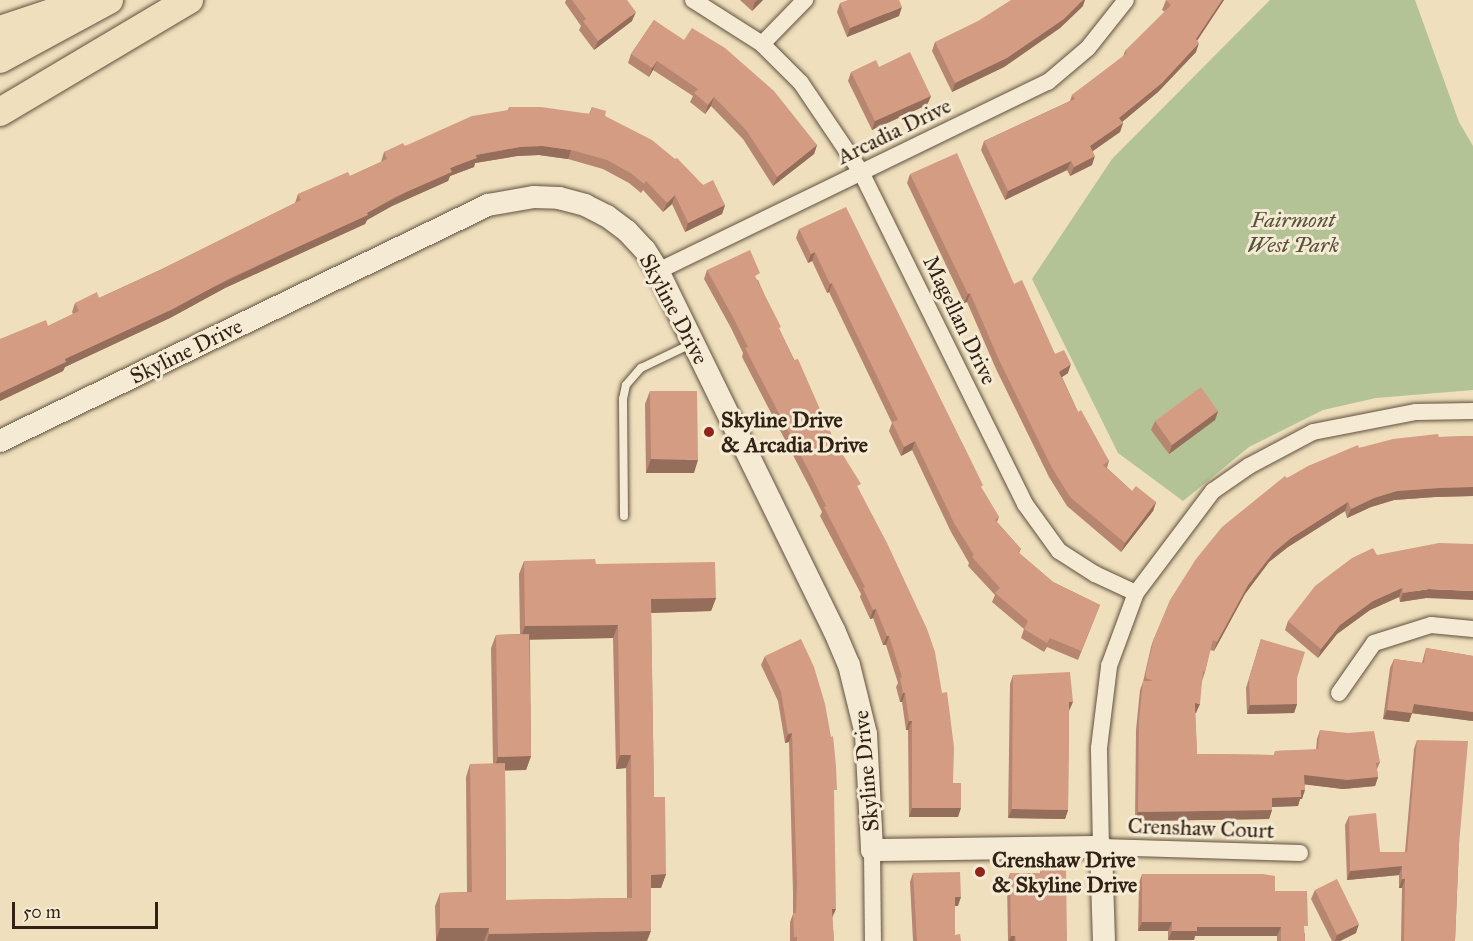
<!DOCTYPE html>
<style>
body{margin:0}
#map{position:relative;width:1473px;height:941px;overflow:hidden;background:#efdfbd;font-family:"IM FELL Great Primer",serif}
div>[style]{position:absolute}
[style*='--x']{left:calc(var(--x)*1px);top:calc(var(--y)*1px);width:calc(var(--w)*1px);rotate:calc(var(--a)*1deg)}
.green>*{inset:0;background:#b3c395}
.roads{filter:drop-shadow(0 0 2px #60513e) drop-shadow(0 0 2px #60513e)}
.lane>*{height:8px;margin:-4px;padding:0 4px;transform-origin:4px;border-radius:4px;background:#f5ead4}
.street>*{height:16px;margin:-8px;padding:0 8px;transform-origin:8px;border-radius:8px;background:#f5ead4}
.secondary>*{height:22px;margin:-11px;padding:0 11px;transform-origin:11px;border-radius:11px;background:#f5ead4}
.highway>*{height:28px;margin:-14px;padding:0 14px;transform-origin:14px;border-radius:14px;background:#efdfbd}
.wall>*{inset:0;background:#b68670}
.shaded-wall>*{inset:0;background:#946d5b}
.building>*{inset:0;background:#d49c82}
.dots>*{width:16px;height:16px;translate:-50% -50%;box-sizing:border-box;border:3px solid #f5ead4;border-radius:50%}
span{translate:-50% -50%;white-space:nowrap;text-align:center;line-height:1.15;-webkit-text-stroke:6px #f5ead4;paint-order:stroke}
.street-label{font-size:22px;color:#312214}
.park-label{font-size:22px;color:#58523b;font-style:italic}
.poi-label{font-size:22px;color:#312214;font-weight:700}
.left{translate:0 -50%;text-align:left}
.scale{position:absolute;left:12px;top:902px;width:146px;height:27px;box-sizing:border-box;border:3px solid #312214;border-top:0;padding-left:8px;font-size:18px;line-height:21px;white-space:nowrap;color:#312214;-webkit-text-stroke:4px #f5ead4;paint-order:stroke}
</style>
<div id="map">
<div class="green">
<i style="clip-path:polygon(1270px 0,1415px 0,1459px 122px,1473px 146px,1473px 390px,1376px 398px,1323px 410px,1249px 447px,1183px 501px,1118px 453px,1032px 279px,1112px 159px)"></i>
</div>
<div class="roads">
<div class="lane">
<i style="--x:624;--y:516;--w:117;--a:-90.5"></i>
<i style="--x:623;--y:399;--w:14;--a:-78"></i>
<i style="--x:626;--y:385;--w:23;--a:-49"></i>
<i style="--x:641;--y:368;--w:58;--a:-25.7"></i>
</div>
<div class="street">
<i style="--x:693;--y:0;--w:82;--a:32.5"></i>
<i style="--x:762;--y:44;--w:55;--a:45"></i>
<i style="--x:801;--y:83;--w:107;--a:56"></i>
<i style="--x:861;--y:172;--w:370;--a:63.7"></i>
<i style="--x:1025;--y:504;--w:58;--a:54.1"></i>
<i style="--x:1059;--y:551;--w:43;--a:32.6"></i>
<i style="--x:1095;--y:574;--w:45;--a:24.9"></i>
<i style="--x:762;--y:44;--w:62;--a:-45.7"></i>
<i style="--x:658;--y:271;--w:433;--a:-25.9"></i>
<i style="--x:1048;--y:82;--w:52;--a:-40.4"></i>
<i style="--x:1088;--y:48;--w:61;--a:-51.6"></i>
<i style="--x:1339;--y:693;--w:61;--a:-55"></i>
<i style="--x:1374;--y:643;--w:60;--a:-17.5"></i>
<i style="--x:1431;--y:625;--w:42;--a:5.4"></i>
<i style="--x:872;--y:850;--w:91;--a:89.4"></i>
<i style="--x:1300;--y:853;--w:199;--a:-178.3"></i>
<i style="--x:1101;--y:847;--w:99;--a:-91.2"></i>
<i style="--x:1099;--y:748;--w:83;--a:-83"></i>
<i style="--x:1109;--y:666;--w:78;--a:-69.7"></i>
<i style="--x:1136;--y:593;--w:128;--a:-53"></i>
<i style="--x:1213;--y:491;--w:44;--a:-34.8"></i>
<i style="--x:1249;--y:466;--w:72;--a:-28"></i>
<i style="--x:1313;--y:432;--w:105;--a:-11"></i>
<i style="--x:1416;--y:412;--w:57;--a:-1"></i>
</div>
<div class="secondary">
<i style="--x:0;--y:441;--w:542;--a:-25.81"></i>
<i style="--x:488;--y:205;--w:47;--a:-9.9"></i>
<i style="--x:534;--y:197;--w:25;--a:2"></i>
<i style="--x:559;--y:198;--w:27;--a:15"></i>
<i style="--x:585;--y:205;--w:25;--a:27"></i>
<i style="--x:607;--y:216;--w:25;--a:37"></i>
<i style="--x:627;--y:231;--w:26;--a:47"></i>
<i style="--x:645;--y:250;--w:25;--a:58"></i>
<i style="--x:658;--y:271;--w:400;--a:63.9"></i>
<i style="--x:834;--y:630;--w:38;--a:67"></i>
<i style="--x:849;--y:665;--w:71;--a:76.2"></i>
<i style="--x:866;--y:734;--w:116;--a:87"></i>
<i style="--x:872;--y:850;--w:229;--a:-0.8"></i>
<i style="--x:1101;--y:847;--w:94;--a:88.2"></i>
</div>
<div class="highway">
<i style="--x:0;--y:30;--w:76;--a:-18.4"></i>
<i style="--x:0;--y:59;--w:124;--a:-28.4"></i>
<i style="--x:0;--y:112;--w:220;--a:-30.7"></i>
</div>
</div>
<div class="wall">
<i style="clip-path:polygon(566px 0,627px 0,632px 21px,594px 50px,579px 30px,581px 26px,565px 3px)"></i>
<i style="clip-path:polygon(740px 0,763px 0,752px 11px)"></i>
<i style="clip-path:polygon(1166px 0,1224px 0,1197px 41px,1196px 52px,1158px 92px,1122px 122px,1123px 123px,1120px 132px,1093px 151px,1092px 165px,1070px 176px,1067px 170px,1005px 200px,981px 150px,984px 141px,1070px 101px,1072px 95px,1123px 57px,1125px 51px,1165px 12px,1162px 10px)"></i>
<i style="clip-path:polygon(840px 3px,899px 16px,847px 37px,837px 12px)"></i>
<i style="clip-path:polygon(1083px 6px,1060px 28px,1004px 67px,952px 92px,932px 51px,935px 42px)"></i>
<i style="clip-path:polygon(654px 20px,817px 145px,814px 154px,773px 186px,743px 139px,711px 106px,705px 114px,690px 102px,693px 96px,653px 70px,649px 77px,628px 63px,631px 54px)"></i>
<i style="clip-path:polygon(879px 67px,931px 96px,927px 105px,872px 130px,848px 81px,851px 72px)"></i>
<i style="clip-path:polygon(509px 107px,589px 114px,592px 107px,703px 185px,725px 205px,722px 214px,685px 232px,672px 204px,663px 212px,643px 190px,641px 193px,629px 183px,603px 169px,568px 159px,539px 155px,517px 156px,475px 163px,474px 167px,450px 176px,448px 181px,392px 206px,367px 220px,365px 224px,225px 288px,170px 318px,65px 367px,63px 371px,0 401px,0 339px,48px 326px,73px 314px,72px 312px,75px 303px,99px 298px,160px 270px,295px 203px,298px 194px,350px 176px,381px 162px,384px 152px,405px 146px,508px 110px)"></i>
<i style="clip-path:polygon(910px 174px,1014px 284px,1055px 354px,1068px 373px,1062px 377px,1078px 412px,1109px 461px,1107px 468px,1132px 491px,1156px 502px,1153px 511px,1121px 552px,1067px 506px,1049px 477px,996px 369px,967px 302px,964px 303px,907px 183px)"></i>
<i style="clip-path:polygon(799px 229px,982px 489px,999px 517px,997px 522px,1021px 549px,1019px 553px,1053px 582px,1100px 605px,1078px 660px,1047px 647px,1044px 652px,1021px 638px,1024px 629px,992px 602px,995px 595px,968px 566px,969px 563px,951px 532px,912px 450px,901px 456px,889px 431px,892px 423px,829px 292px,827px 293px,812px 261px,808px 263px,796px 238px)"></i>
<i style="clip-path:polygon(707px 270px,758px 280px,780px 331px,859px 490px,953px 783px,958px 817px,909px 817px,908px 730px,906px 730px,902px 702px,900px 702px,896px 687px,898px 683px,886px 645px,883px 645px,873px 618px,870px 619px,860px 597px,861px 594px,820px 516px,822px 512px,809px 486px,742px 357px,743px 353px,731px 328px,704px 279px)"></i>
<i style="clip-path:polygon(650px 391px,694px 473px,646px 473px,645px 404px)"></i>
<i style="clip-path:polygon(1218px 411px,1215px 420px,1169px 454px,1151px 430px,1155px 421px)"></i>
<i style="clip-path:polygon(1473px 436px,1473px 496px,1435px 497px,1394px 500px,1371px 507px,1347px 518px,1345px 511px,1288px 547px,1269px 562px,1245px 594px,1214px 651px,1210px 650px,1205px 672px,1202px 681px,1196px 713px,1195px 713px,1197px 754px,1274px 755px,1275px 751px,1316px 750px,1317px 739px,1320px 730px,1380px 762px,1377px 769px,1378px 777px,1375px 786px,1343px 789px,1305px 784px,1302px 799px,1300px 799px,1298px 806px,1272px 807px,1272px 810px,1269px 819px,1135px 821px,1136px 730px,1140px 690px,1143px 682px,1151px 647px,1154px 638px,1287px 478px,1359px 448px,1439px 437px)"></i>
<i style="clip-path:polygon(1377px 555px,1426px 598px,1400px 602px,1399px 597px,1370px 610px,1337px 634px,1318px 658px,1285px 630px,1288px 621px)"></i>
<i style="clip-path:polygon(evenodd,524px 561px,596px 564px,716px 598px,711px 611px,651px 613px,654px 797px,666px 874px,661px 888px,651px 888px,647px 941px,436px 941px,435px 906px,440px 893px,467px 892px,466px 777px,470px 764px,493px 764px,491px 648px,496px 635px,520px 634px,519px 574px,524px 561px,613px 638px,616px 769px,626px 768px,627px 898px,506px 900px,505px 770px,526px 770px,531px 756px,530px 639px,613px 638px)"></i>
<i style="clip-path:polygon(1261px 639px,1297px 678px,1297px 704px,1294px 713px,1247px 714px,1246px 688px)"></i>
<i style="clip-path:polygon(1426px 648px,1473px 656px,1473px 721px,1412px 713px,1409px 722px,1383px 719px,1390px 668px,1394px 659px,1422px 663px)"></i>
<i style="clip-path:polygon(765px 656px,834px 796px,832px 917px,834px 941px,790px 941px,790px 922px,793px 914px,793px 893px,789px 742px,785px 743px,778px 701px,761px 665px)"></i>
<i style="clip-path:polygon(1013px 675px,1069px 711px,1068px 810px,1065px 819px,1008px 818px,1010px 684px)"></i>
<i style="clip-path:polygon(1417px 740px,1459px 845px,1455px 941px,1401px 941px,1402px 888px,1399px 888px,1399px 875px,1347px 880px,1345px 825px,1349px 816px,1380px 852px,1405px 852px,1414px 749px)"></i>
<i style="clip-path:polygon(1041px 868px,1067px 941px,1008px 941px,1007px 882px,1010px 873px,1040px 873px)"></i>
<i style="clip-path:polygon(913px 873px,958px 906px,955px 906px,955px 935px,961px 941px,913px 941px,910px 882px)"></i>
<i style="clip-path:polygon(1142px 874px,1275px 891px,1305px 934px,1305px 941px,1277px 941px,1277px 936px,1195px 936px,1194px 940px,1168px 940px,1168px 931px,1138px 931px,1139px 883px)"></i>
<i style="clip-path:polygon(1315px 890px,1356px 933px,1340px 941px,1332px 941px,1311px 899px)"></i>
</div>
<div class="shaded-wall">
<i style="clip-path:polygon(757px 0,763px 0,752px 11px,755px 2px)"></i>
<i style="clip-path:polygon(1083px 0,1085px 0,1083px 6px,1060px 28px,1004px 67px,952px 92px,955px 83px)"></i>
<i style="clip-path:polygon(1222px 0,1224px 0,1192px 48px,1196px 39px)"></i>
<i style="clip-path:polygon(902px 7px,899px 16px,847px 37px,850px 28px)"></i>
<i style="clip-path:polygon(636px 12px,632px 21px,594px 50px,598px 41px)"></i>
<i style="clip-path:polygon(1199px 43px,1196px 52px,1158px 92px,1116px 127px,1119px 118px)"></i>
<i style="clip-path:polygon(657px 61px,653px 70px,649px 77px,652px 68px)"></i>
<i style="clip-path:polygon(931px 96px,927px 105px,872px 130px,875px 121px)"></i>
<i style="clip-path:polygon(714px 97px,711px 106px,705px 114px,708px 105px)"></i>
<i style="clip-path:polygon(1123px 123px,1120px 132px,1087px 155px,1090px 146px)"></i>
<i style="clip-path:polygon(817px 145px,814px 154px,773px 186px,777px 177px)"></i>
<i style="clip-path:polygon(542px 146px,571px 150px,568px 159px,539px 155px,517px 156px,475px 163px,474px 167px,450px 176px,448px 181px,392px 206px,367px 220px,365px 224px,225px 288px,170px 318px,65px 367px,63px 371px,0 401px,0 393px,65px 359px,367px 213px,476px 155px,520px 147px)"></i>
<i style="clip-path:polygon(1095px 156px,1092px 165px,1070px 176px,1074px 167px)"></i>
<i style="clip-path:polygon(1071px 161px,1067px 170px,1005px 200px,1008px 191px)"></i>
<i style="clip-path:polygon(675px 195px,672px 204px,663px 212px,667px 203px)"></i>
<i style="clip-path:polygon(725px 205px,722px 214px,685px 232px,688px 223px)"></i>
<i style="clip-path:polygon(815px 252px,812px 261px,808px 263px,811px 254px)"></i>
<i style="clip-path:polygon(832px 283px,829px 292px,827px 293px,830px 284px)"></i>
<i style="clip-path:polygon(970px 293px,967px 302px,964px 303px,968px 294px)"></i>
<i style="clip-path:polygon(1071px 364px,1068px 373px,1056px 381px,1059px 372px)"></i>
<i style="clip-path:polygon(1218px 411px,1215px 420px,1169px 454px,1172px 445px)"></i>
<i style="clip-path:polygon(915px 441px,912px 450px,901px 456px,904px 447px)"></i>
<i style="clip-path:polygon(651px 459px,698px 460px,694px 473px,646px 473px)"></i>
<i style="clip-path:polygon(1473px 487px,1473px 496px,1435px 497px,1394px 500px,1371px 507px,1347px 518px,1351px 509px,1374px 498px,1397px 491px,1439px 488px)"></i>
<i style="clip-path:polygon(1156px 502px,1153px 511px,1121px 552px,1125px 543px)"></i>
<i style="clip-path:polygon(1348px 502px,1345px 511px,1288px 547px,1269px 562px,1245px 594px,1214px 651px,1217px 642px,1248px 585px,1273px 553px,1291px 538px)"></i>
<i style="clip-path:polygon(1402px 588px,1399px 597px,1370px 610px,1337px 634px,1318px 658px,1321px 649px,1340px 625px,1373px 601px)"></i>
<i style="clip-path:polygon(1429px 589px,1473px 591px,1473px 600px,1426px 598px,1400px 602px,1403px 593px)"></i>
<i style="clip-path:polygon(716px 598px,711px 611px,646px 613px,651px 599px)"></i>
<i style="clip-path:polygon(876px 609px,873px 618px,870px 619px,873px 610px)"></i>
<i style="clip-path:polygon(618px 625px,613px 638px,520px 640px,525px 626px)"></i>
<i style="clip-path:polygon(887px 636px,889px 636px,886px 645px,883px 645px)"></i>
<i style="clip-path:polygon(903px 693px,905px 693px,902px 702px,900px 702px)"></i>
<i style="clip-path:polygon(1069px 702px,1073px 702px,1069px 711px)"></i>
<i style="clip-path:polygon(1195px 703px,1200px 704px,1196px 713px,1192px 712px)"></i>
<i style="clip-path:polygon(1297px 704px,1294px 713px,1247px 714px,1250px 705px)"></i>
<i style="clip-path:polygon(1414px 704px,1473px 712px,1473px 721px,1410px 713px)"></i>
<i style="clip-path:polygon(1387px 710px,1412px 713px,1409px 722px,1383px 719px)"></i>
<i style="clip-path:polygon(909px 721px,912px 721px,908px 730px,906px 730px)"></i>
<i style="clip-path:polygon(792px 733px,789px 742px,785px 743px,788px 734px)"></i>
<i style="clip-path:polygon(620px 755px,631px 755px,626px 768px,616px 769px)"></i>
<i style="clip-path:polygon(531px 756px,526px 770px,493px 771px,498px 757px)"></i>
<i style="clip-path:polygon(1304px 775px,1378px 777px,1375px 786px,1343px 789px,1301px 784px)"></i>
<i style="clip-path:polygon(1301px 790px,1305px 790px,1302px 799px,1300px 799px,1298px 806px,1269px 807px,1272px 798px)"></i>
<i style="clip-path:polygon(912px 808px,961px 808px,958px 817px,909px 817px)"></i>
<i style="clip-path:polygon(1012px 809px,1068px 810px,1065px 819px,1008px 818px)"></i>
<i style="clip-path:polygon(1272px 810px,1269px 819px,1135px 821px,1138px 812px)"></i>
<i style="clip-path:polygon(1402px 866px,1399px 875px,1347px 880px,1350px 871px)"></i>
<i style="clip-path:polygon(666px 874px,661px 888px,646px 888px,651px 875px)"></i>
<i style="clip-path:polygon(1402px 879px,1405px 879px,1402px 888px,1399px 888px)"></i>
<i style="clip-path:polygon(955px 897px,961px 897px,958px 906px,952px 906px)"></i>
<i style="clip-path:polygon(832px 909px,836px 909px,832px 918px)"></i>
<i style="clip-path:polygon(1142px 922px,1172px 922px,1168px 931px,1138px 931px)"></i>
<i style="clip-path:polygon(1359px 924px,1356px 933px,1340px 941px,1335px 941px,1337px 935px)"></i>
<i style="clip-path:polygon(1197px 927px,1281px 927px,1277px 936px,1195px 936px,1194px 940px,1168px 940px,1172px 931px)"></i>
<i style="clip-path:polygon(440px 928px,489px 928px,484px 941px,436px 941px)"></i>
<i style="clip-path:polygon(651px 931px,647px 941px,487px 941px,489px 934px)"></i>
<i style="clip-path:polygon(1011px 936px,1015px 936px,1014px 941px,1009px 941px)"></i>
</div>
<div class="building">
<i style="clip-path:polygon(572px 0,627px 0,636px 12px,598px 41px,583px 21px,586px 19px)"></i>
<i style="clip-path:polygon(848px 0,899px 0,902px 7px,850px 28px,840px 3px)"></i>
<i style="clip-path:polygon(1011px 0,1083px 0,1064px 19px,1007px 58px,955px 83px,935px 42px,978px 21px)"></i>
<i style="clip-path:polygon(1166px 0,1222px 0,1196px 39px,1199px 43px,1162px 83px,1119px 118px,1123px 123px,1090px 146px,1095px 156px,1074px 167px,1071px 161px,1008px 191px,984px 141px,1075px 99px,1072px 95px,1127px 53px,1125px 51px,1171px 5px)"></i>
<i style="clip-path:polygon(654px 20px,684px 40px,692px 28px,725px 48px,774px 91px,817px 145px,777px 177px,746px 130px,714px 97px,708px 105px,694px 93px,698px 89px,657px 61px,652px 68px,631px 54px)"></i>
<i style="clip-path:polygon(910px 52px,931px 96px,875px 121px,851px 72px,876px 60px,879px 67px)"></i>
<i style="clip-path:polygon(509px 107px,541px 107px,590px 114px,592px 107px,606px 111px,605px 116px,652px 140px,675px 159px,677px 158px,703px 185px,713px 180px,725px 205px,688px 223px,675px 195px,667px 203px,646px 181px,644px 184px,632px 174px,607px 160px,571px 150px,542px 146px,520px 147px,476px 155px,477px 158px,450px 168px,452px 172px,395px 197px,367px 213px,368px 215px,228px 279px,173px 309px,65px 359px,66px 362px,0 393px,0 339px,46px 320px,48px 326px,79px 311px,75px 303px,97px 292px,99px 298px,160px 270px,301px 200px,298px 194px,348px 172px,350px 176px,387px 159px,384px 152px,403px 143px,405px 146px,472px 116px,509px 110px)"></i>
<i style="clip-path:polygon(957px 153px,1014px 284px,1022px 280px,1055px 354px,1064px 350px,1071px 364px,1059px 372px,1078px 412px,1081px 410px,1109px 461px,1103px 465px,1132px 491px,1136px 486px,1156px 502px,1125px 543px,1070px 497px,1052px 468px,999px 360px,970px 293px,968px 294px,910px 174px)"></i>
<i style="clip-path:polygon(846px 207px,983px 485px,981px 487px,999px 517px,995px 520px,1021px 549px,1018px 552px,1053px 582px,1100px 605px,1081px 651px,1050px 638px,1047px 643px,1024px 629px,1028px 621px,995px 593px,1000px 588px,972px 557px,974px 555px,954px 523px,915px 441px,904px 447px,892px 422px,898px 420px,832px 283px,830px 284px,815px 252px,811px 254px,799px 229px)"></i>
<i style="clip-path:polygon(750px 250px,760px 273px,755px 276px,781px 327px,779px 328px,794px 360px,798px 359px,833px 439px,861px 484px,857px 486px,887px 543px,927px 629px,935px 652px,942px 693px,947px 692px,954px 747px,953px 783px,961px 783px,961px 808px,912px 808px,912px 721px,909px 721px,905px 693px,903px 693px,900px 678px,902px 677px,889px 636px,887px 636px,876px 609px,873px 610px,863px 588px,865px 587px,824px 507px,826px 506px,812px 477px,745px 348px,748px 347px,734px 319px,707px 270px)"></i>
<i style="clip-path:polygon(1201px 387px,1218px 411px,1172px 445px,1155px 421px)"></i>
<i style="clip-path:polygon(650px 391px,697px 391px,698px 460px,651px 459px)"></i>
<i style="clip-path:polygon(1438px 434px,1439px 437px,1473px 436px,1473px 487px,1439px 488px,1397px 491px,1374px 498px,1351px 509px,1348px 502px,1291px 538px,1273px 553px,1248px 585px,1217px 642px,1213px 640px,1205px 672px,1203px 671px,1200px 704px,1195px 703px,1197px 754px,1275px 755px,1275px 751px,1318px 749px,1320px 730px,1348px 733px,1374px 731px,1380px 762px,1376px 763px,1378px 777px,1347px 780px,1304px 775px,1305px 790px,1301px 790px,1301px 797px,1272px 798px,1272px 810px,1138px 812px,1139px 721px,1143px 681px,1153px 681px,1146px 678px,1146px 672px,1154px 638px,1170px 600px,1196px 559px,1222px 527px,1285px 476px,1287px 478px,1308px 466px,1358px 445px,1359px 448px,1393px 439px)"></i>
<i style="clip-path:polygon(1439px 543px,1473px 544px,1473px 591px,1429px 589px,1403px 593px,1402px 588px,1373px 601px,1340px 625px,1321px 649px,1288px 621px,1315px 586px,1352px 558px,1373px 548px,1377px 555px)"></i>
<i style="clip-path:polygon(595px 559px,596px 564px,715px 562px,716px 598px,651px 599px,654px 797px,665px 797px,666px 874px,651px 875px,651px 931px,489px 934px,489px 928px,440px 928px,440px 893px,472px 892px,470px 764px,505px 763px,506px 900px,632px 898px,631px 755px,620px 755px,618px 625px,525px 626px,524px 561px)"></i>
<i style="clip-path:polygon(529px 634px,531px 756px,498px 757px,496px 635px)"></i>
<i style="clip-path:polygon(801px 639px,814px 667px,825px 704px,831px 737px,833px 736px,836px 766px,837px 790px,834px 790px,836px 909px,832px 909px,834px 941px,797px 941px,797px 937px,794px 937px,793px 913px,796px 913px,797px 884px,792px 733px,788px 734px,781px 692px,765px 656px)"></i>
<i style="clip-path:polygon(1261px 639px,1305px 652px,1297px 678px,1297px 704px,1250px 705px,1249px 679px)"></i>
<i style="clip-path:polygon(1426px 648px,1473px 656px,1473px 712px,1414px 704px,1412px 713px,1387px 710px,1394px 659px,1424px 663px)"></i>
<i style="clip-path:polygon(1070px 672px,1073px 702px,1069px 702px,1068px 810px,1012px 809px,1013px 675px)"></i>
<i style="clip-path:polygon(1417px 740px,1468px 741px,1459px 845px,1455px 941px,1404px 941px,1405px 879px,1402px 879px,1402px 866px,1350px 871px,1349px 816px,1376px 813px,1380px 852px,1407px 852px)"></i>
<i style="clip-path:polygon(1066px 867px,1067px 941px,1016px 941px,1015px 936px,1011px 936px,1010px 873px,1041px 873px,1041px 868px)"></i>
<i style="clip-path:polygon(960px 872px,961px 897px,955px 897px,955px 935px,960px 934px,961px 941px,917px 941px,913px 873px)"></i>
<i style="clip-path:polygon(1142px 874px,1263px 874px,1275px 876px,1275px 891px,1307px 891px,1308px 926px,1304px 926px,1305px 941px,1281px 941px,1281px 927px,1197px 927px,1197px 931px,1172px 931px,1172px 922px,1142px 922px)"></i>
<i style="clip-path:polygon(1337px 879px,1359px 924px,1337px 935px,1315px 890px)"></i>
</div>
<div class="dots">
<i style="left:709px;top:432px;background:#8f2418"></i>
<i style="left:980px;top:872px;background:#8f2418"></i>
</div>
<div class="street-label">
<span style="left:894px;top:131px;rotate:-26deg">Arcadia Drive</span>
<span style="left:674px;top:309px;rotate:62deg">Skyline Drive</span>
<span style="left:960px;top:320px;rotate:64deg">Magellan Drive</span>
<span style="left:186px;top:351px;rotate:-26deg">Skyline Drive</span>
<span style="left:866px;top:771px;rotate:-95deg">Skyline Drive</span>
<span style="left:1201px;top:828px;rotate:2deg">Crenshaw Court</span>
</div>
<div class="park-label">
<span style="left:1293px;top:232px">Fairmont<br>West Park</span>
</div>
<div class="poi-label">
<span class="left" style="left:721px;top:432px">Skyline Drive<br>&amp; Arcadia Drive</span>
<span class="left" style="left:992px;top:872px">Crenshaw Drive<br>&amp; Skyline Drive</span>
</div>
<div class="scale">50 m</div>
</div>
